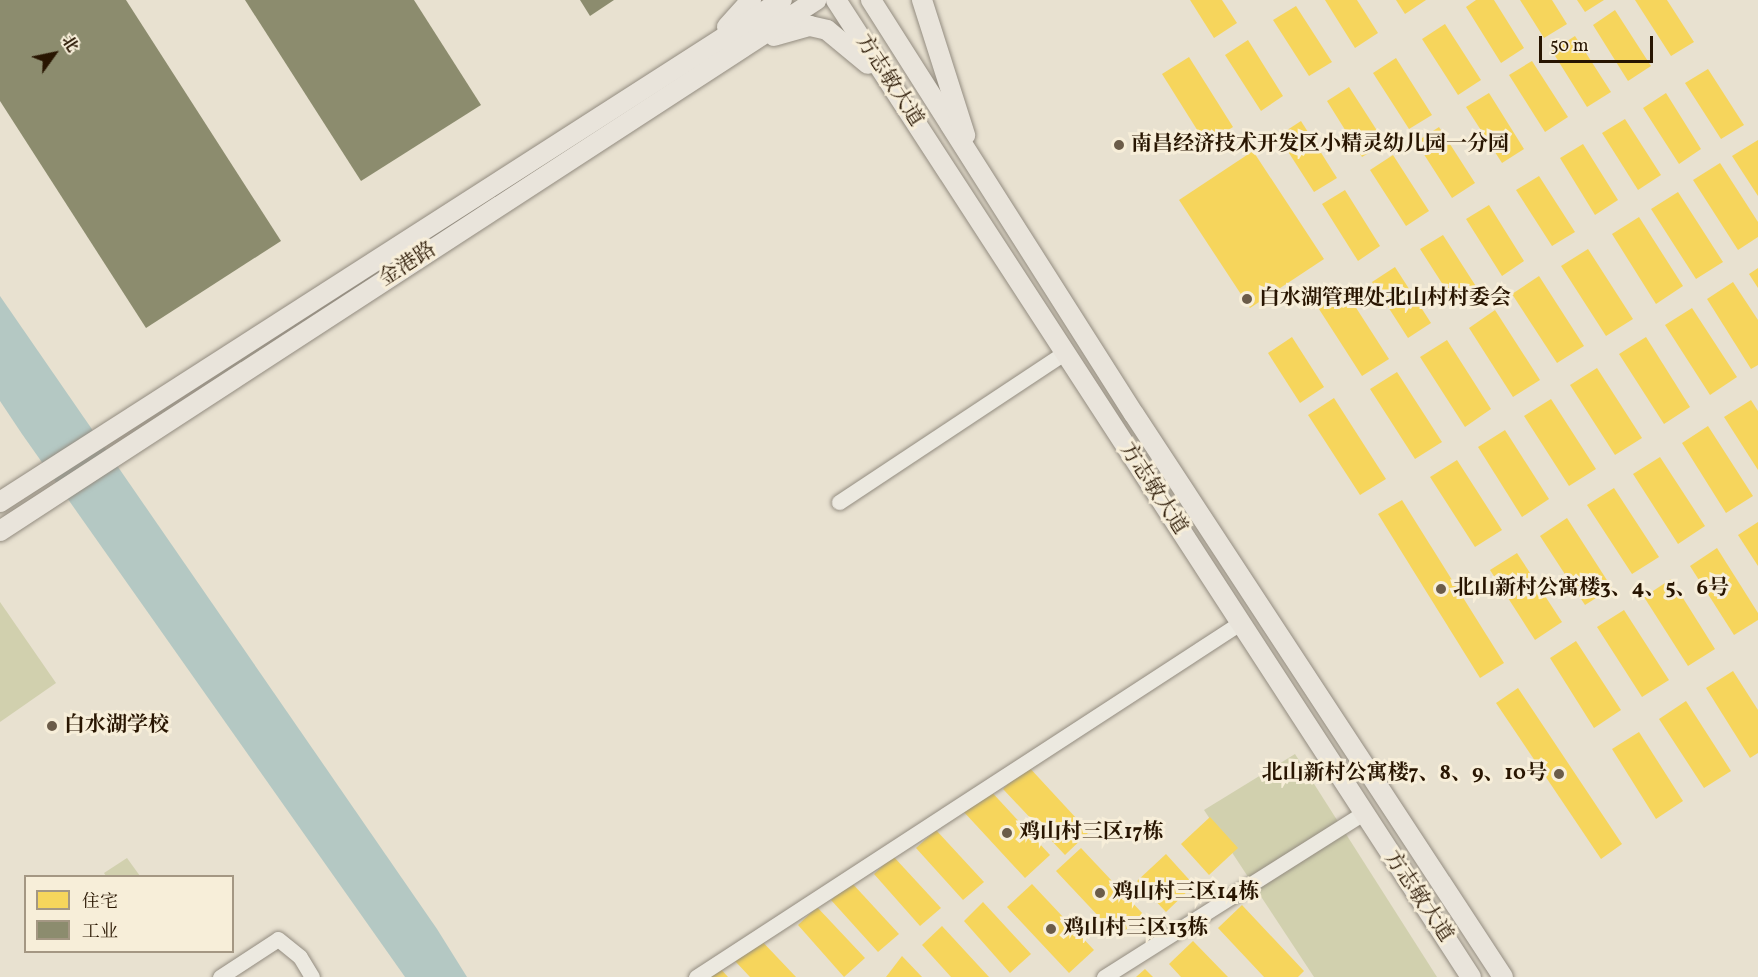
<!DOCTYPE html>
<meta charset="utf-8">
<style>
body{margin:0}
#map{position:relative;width:1758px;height:977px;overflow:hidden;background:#e8e1d0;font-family:Vollkorn,"Noto Serif SC",serif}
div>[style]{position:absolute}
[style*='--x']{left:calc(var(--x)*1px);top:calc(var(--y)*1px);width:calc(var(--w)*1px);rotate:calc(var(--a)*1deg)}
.green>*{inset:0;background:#d1d0ae}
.water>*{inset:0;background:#b4c8c3}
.homes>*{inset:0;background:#f6d55c}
.industry>*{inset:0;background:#8c8c6e}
.roads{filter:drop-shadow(0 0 2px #938c80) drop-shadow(0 0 2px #938c80)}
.minor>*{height:15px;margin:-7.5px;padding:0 7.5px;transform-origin:7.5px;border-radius:7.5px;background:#ece9e0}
.major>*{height:20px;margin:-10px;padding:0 10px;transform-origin:10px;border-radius:10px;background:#e9e4db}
.dots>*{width:16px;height:16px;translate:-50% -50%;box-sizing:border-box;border:3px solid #f7eed9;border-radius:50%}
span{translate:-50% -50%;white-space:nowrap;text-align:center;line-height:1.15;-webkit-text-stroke:6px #f7eed9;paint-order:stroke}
.street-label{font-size:21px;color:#281501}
.poi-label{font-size:21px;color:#281501;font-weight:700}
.left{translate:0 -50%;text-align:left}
.right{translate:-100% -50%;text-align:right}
.legend{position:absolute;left:24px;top:875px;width:210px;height:78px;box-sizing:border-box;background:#f7eed9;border:2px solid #a49783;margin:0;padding:8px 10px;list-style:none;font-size:18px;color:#281501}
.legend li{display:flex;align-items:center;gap:12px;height:30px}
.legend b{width:30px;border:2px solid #a49783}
.north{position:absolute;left:24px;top:24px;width:60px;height:60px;-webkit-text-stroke:4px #f7eed9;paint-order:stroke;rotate:57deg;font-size:16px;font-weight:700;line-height:24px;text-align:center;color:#281501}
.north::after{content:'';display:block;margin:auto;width:21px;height:27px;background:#281501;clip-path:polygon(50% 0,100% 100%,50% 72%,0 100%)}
.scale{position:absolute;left:1539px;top:36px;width:114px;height:27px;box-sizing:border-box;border:3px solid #281501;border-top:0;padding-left:8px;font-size:18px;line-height:21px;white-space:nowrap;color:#281501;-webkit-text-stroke:4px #f7eed9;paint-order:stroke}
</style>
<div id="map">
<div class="green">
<i style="clip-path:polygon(0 602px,56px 683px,0 722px)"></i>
<i style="clip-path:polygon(1295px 754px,1437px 977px,1314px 977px,1204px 810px)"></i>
<i style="clip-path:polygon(127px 858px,140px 876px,106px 876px,104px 873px)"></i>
</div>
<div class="water">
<i style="clip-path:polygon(0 296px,437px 929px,467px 977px,405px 977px,22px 434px,0 401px)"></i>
</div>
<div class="homes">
<i style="clip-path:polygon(1190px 0,1222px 0,1237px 23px,1214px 38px)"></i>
<i style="clip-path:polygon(1325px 0,1357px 0,1378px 33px,1355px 48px)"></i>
<i style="clip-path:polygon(1396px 0,1426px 0,1405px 14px)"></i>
<i style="clip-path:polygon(1476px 0,1494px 0,1524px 48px,1501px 63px,1466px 7px)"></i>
<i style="clip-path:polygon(1520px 0,1552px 0,1567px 24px,1544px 38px)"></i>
<i style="clip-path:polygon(1577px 0,1604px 0,1585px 12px)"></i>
<i style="clip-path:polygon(1635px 0,1667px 0,1694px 42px,1671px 56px)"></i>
<i style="clip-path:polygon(1296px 6px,1332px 62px,1309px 76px,1273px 20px)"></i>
<i style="clip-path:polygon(1615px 10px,1651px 66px,1628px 81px,1593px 25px)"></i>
<i style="clip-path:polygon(1445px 24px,1481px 80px,1458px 95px,1422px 39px)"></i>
<i style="clip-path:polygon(1575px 36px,1611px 92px,1587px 107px,1552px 51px)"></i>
<i style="clip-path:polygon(1248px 40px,1283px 96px,1261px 111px,1225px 55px)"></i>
<i style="clip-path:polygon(1189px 57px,1233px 127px,1206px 144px,1162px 74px)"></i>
<i style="clip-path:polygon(1396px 58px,1432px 115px,1409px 129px,1373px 73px)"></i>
<i style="clip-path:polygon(1532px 61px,1568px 117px,1545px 132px,1509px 75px)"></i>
<i style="clip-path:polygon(1708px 69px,1744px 125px,1721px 139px,1685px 83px)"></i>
<i style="clip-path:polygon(1349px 87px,1385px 143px,1362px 157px,1327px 101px)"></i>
<i style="clip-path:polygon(1489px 93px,1524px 149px,1502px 163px,1466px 107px)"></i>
<i style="clip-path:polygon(1666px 93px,1701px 149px,1679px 164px,1643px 108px)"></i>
<i style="clip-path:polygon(1625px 119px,1661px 175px,1638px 190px,1602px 133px)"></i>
<i style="clip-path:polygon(1301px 121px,1337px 178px,1314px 192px,1278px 136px)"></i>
<i style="clip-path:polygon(1439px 127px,1475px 183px,1452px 198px,1416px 142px)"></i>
<i style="clip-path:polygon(1758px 140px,1758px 196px,1732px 156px)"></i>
<i style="clip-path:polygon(1583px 144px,1618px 200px,1595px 215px,1560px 158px)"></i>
<i style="clip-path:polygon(1253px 151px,1324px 259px,1250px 308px,1179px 200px)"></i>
<i style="clip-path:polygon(1393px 155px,1429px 211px,1406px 226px,1370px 170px)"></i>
<i style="clip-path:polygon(1720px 163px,1758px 222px,1758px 237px,1738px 250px,1693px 180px)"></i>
<i style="clip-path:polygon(1539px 176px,1575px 232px,1552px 246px,1516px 190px)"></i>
<i style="clip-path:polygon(1345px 190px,1380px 246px,1358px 261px,1322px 204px)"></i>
<i style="clip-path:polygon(1678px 192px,1723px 262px,1696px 279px,1651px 209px)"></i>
<i style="clip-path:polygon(1489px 205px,1524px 261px,1502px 276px,1466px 219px)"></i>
<i style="clip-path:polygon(1639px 217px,1683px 286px,1656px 304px,1612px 234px)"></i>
<i style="clip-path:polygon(1443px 235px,1479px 291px,1456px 305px,1420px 249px)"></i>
<i style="clip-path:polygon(1588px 249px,1633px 319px,1606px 336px,1561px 266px)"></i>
<i style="clip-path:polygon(1395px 267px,1431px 323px,1408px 338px,1372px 282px)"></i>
<i style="clip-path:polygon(1758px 268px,1758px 288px,1749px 274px)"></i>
<i style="clip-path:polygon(1539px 276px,1584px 346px,1557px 363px,1512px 294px)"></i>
<i style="clip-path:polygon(1733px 282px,1758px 320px,1758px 365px,1751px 369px,1707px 299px)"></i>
<i style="clip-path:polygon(1344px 289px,1389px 359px,1362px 376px,1317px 306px)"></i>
<i style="clip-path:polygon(1692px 308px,1737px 377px,1710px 395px,1665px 325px)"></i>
<i style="clip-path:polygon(1495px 310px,1540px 380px,1513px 397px,1469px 328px)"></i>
<i style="clip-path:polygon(1292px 337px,1324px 387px,1300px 403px,1268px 353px)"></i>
<i style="clip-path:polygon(1646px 337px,1690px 407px,1664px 424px,1619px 354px)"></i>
<i style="clip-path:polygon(1447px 340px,1491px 409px,1465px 427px,1420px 357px)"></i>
<i style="clip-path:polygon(1597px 368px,1642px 438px,1615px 455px,1570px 385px)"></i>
<i style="clip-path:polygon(1397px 372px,1442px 442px,1415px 459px,1370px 389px)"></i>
<i style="clip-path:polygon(1334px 398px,1386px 479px,1360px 495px,1308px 415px)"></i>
<i style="clip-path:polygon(1551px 399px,1596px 469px,1569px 486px,1524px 416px)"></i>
<i style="clip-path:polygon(1751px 400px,1758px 411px,1758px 470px,1724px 417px)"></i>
<i style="clip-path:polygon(1708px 426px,1753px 496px,1726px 513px,1682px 443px)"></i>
<i style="clip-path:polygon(1505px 430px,1549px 499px,1522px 517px,1478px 447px)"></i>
<i style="clip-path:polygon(1660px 457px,1705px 526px,1678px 544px,1633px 474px)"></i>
<i style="clip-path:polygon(1457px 460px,1502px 530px,1475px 547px,1430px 477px)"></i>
<i style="clip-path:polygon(1614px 488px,1659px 557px,1632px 574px,1587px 505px)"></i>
<i style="clip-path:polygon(1402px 500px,1504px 663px,1480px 678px,1378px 514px)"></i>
<i style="clip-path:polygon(1567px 518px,1612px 588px,1585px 605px,1540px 536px)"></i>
<i style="clip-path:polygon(1758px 522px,1758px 566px,1738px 535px)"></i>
<i style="clip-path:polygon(1717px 548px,1758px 613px,1758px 620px,1734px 635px,1690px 566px)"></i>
<i style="clip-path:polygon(1517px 553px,1562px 622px,1535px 640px,1490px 570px)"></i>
<i style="clip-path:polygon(1671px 579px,1715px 649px,1688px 666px,1644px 597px)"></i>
<i style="clip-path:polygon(1624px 610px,1669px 680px,1642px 697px,1597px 627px)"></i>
<i style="clip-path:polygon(1576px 641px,1621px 710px,1594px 728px,1550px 658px)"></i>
<i style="clip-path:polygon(1733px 671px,1758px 710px,1758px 753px,1750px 758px,1706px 688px)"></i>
<i style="clip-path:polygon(1518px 688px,1622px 844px,1601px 859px,1496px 703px)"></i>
<i style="clip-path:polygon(1686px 701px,1731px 771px,1704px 788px,1659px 719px)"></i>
<i style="clip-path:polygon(1639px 732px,1683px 801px,1656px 819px,1612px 749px)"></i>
<i style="clip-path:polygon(1027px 765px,1089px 832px,1065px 855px,1003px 789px)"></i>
<i style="clip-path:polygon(988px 788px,1050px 855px,1025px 878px,963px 811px)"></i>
<i style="clip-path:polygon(1210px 817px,1238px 848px,1209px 875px,1181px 844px)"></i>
<i style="clip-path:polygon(936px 830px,984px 882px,963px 900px,916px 848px)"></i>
<i style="clip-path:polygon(1081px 848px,1143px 914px,1118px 937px,1056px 871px)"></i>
<i style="clip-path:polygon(1166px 854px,1194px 885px,1166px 912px,1137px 881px)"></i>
<i style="clip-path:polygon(893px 856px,941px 908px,920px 926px,874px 874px)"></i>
<i style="clip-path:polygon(851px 882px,899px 934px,878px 952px,831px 900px)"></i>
<i style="clip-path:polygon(1032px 884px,1094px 950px,1069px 973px,1007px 907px)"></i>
<i style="clip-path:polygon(983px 902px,1031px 954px,1010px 973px,964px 921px)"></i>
<i style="clip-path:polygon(1242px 905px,1304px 971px,1298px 977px,1264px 977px,1218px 928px)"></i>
<i style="clip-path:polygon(817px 907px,865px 958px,844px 977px,798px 925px)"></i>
<i style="clip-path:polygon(942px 926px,989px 977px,951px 977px,922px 945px)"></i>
<i style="clip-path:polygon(759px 938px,796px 977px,750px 977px,735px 961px)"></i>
<i style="clip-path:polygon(1193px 941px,1228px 977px,1181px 977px,1169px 964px)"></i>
<i style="clip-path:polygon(902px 956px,922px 977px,886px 977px)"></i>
<i style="clip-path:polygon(718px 966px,728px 977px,706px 977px)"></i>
<i style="clip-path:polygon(1145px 969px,1153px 977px,1136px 977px)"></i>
</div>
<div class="industry">
<i style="clip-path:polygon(0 0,126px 0,281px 241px,146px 328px,0 101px)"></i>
<i style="clip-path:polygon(245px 0,414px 0,481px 105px,361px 181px)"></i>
<i style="clip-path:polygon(580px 0,614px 0,590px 16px)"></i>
</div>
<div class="roads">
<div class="minor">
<i style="--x:839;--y:502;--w:270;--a:-33.5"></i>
<i style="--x:220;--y:977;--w:69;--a:-33.2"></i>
<i style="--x:278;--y:939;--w:28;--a:39"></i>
<i style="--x:300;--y:957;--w:23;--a:59"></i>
<i style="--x:696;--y:977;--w:649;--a:-33.05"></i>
<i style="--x:1104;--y:977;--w:305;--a:-32.3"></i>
</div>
<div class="major">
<i style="--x:836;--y:0;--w:1165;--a:56.98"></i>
<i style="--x:871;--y:0;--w:490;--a:57.6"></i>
<i style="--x:1134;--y:414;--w:673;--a:56.76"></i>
<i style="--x:922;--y:0;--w:142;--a:72.3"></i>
<i style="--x:727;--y:27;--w:36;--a:-48"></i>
<i style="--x:774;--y:36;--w:37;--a:-16"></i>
<i style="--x:810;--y:26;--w:17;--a:13"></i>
<i style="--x:827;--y:30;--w:53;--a:39.7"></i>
<i style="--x:0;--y:502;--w:929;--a:-32.7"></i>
<i style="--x:0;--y:531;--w:974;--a:-33.05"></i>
</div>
</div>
<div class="dots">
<i style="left:1119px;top:145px;background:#6b5c49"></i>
<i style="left:1247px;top:299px;background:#6b5c49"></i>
<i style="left:1441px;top:589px;background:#6b5c49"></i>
<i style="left:52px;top:726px;background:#6b5c49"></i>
<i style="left:1559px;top:774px;background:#6b5c49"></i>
<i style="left:1007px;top:833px;background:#6b5c49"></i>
<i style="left:1100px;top:893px;background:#6b5c49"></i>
<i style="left:1051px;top:929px;background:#6b5c49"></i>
</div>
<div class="street-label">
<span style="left:889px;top:81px;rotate:57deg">方志敏大道</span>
<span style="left:408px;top:265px;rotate:-33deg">金港路</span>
<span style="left:1153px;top:489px;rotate:57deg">方志敏大道</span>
<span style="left:1418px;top:897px;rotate:56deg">方志敏大道</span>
</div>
<div class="poi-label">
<span class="left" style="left:1131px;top:145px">南昌经济技术开发区小精灵幼儿园一分园</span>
<span class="left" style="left:1259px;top:299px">白水湖管理处北山村村委会</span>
<span class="left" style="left:1453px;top:589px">北山新村公寓楼3、4、5、6号</span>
<span class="left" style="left:64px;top:726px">白水湖学校</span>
<span class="right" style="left:1547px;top:774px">北山新村公寓楼7、8、9、10号</span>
<span class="left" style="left:1019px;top:833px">鸡山村三区17栋</span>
<span class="left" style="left:1112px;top:893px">鸡山村三区14栋</span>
<span class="left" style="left:1063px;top:929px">鸡山村三区13栋</span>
</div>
<ul class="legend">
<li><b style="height:16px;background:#f6d55c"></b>住宅</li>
<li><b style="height:16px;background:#8c8c6e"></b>工业</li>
</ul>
<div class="north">北</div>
<div class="scale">50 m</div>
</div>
